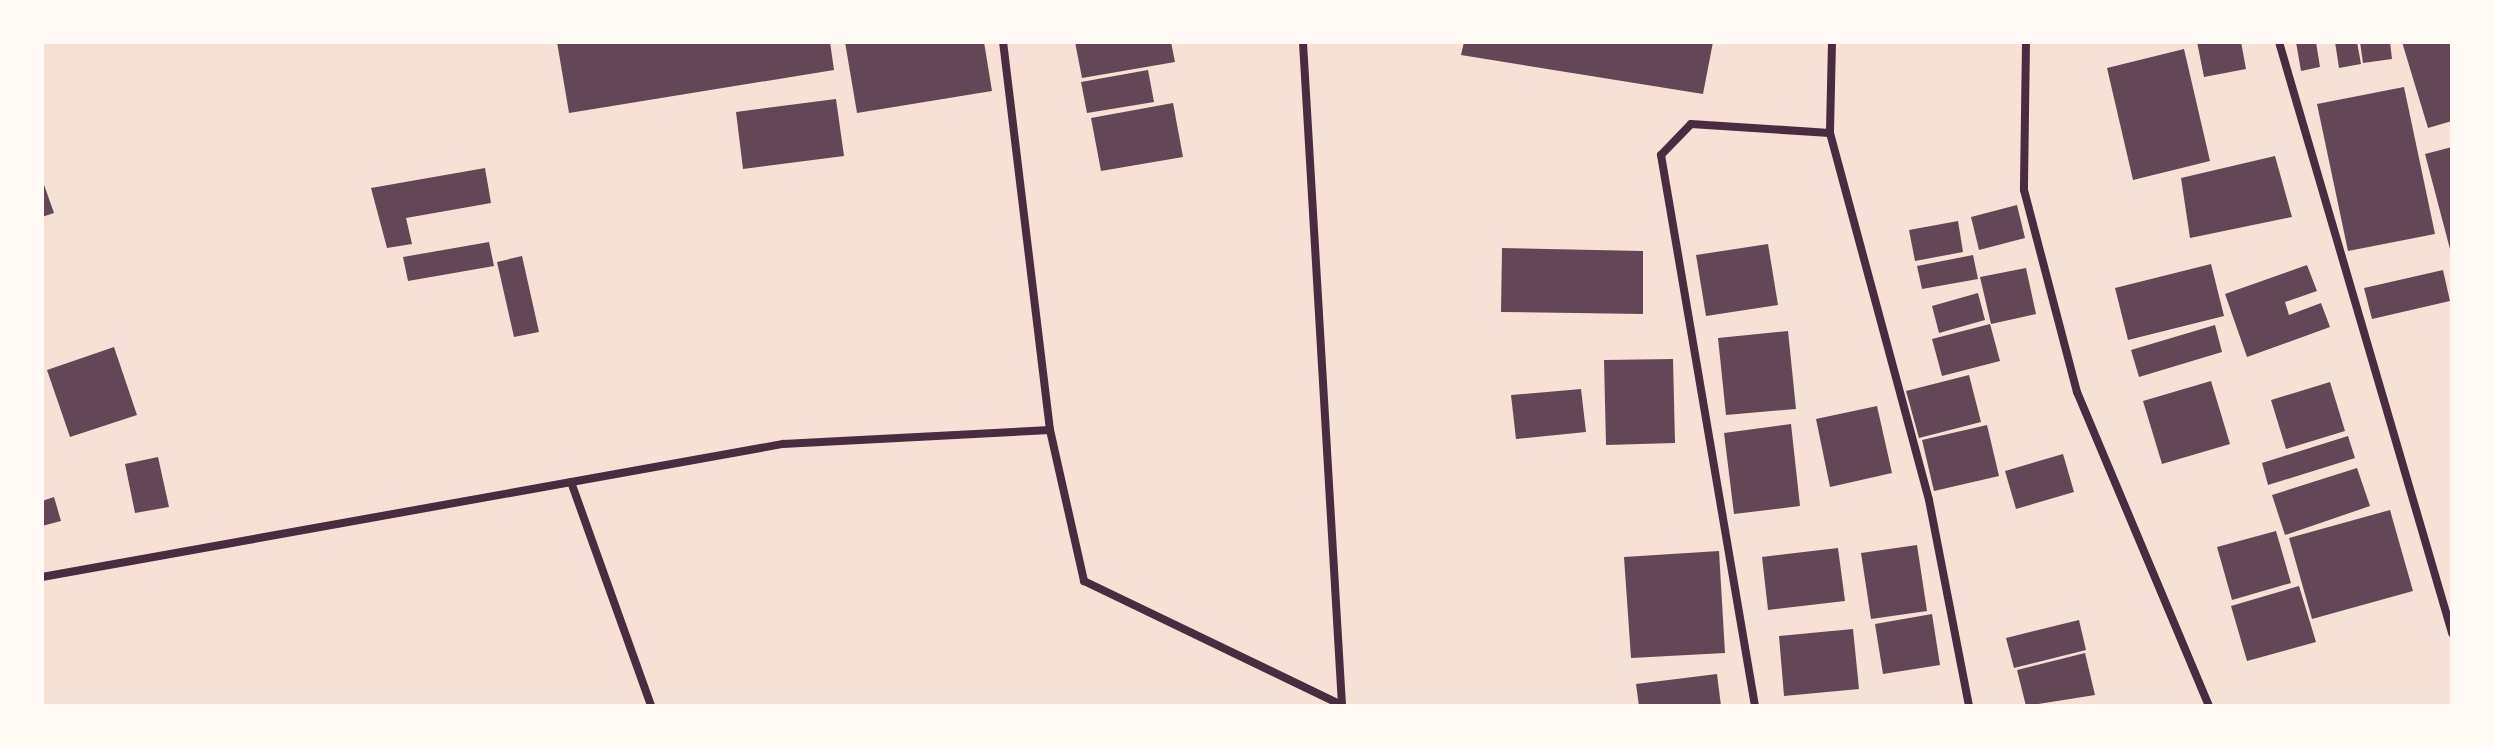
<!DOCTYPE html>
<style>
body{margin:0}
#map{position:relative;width:2494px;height:748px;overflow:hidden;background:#f7e1d7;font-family:Quicksand,sans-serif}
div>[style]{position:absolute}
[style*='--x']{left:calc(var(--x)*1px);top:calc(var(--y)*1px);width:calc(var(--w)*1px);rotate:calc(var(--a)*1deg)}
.building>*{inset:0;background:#644757}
.minor>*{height:8px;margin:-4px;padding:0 4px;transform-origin:4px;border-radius:4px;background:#4a2c40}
span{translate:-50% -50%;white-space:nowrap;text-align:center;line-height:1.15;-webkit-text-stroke:8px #fffaf5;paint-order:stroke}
.frame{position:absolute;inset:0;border:44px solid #fffaf5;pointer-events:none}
</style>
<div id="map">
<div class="building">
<i style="clip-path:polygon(557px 42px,830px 42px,834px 70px,569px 113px)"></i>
<i style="clip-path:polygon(845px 42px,984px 42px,992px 91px,857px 113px)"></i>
<i style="clip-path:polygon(1075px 42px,1171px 42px,1175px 62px,1082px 78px)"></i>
<i style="clip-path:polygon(1464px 42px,1713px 42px,1703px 94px,1461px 55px)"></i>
<i style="clip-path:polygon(2197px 42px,2241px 42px,2246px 69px,2204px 77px)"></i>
<i style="clip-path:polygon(2296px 42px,2316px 42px,2320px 67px,2301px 71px)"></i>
<i style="clip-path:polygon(2335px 42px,2357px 42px,2361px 64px,2339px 68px)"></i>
<i style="clip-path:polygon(2360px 42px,2390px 42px,2392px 59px,2363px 63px)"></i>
<i style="clip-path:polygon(2402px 42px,2452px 42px,2452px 121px,2428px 128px)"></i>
<i style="clip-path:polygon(2184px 49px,2210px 161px,2133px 180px,2107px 68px)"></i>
<i style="clip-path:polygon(1148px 70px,1154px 102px,1087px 113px,1081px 82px)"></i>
<i style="clip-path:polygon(2404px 87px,2435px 234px,2348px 251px,2317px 104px)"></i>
<i style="clip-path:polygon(836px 99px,844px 156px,743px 169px,736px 112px)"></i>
<i style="clip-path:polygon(1173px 103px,1183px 157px,1101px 171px,1091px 118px)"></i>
<i style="clip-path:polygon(2452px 147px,2452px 252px,2451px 253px,2425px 154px)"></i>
<i style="clip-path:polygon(2275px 156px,2292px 217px,2190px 238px,2181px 178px)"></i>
<i style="clip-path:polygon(485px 168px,491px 203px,406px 218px,412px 244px,387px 248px,371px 188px)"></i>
<i style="clip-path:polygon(42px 179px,54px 213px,42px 217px)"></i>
<i style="clip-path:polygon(2017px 205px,2025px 238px,1979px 250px,1971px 217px)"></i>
<i style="clip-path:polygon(1958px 221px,1963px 252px,1915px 261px,1909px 230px)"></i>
<i style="clip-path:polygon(489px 242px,494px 266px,408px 281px,403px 257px)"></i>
<i style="clip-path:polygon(1768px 244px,1778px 305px,1706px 316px,1696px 255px)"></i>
<i style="clip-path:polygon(1502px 248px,1643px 251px,1643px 314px,1501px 312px)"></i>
<i style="clip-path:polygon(1973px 255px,1978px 279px,1922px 289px,1917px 266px)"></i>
<i style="clip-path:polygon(522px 256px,539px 332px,514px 337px,497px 262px)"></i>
<i style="clip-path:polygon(2211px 264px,2224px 316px,2128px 340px,2115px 288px)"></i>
<i style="clip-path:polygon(2307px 265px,2317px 291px,2285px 302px,2289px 315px,2321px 303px,2330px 327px,2247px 357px,2225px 294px)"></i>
<i style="clip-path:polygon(2026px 268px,2036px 314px,1991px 324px,1980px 277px)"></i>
<i style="clip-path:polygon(2443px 270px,2450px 301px,2372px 319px,2364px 288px)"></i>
<i style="clip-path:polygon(1978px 293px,1985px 320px,1939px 333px,1932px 306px)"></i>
<i style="clip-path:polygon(1990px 324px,2000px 361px,1942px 376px,1932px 339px)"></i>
<i style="clip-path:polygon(2215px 325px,2222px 352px,2139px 377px,2131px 350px)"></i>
<i style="clip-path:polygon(1788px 331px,1796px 409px,1726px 415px,1718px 338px)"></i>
<i style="clip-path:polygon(114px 347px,137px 415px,70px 437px,47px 370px)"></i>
<i style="clip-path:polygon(1673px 359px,1675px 443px,1606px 445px,1604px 360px)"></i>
<i style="clip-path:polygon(1969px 375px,1981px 422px,1919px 438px,1906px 391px)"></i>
<i style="clip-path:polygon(2211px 381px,2230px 444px,2162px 464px,2143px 401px)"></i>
<i style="clip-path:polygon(2330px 382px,2345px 431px,2286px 449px,2271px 400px)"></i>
<i style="clip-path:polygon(1581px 389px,1586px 432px,1516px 439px,1511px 395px)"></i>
<i style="clip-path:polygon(1877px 406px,1892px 473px,1830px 487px,1816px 419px)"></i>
<i style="clip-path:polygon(1791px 424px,1800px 506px,1734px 514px,1724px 433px)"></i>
<i style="clip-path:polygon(1987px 425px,1999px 476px,1934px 491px,1922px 440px)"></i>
<i style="clip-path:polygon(2348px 436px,2355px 458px,2268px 485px,2262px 463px)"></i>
<i style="clip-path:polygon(2063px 454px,2074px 492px,2016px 509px,2005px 471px)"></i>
<i style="clip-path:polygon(158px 457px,169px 507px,135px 513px,125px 464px)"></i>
<i style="clip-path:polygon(2357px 468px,2370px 506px,2285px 535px,2272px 495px)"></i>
<i style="clip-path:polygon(54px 497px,61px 521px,42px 526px,42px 501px)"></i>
<i style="clip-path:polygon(2390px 510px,2413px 591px,2312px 619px,2289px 538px)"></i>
<i style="clip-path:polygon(2276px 531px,2291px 583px,2232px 600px,2217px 547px)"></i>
<i style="clip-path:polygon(1917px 545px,1927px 611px,1871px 619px,1861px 553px)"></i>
<i style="clip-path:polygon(1838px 548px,1845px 601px,1768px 610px,1762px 557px)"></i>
<i style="clip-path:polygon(1719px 551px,1725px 653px,1631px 658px,1624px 557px)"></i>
<i style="clip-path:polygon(2299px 586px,2316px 642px,2247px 661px,2231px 606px)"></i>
<i style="clip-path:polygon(1932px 614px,1940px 665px,1883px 674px,1875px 624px)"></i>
<i style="clip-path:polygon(2079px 620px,2086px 650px,2014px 668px,2006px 638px)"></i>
<i style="clip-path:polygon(1853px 629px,1859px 689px,1784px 696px,1779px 636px)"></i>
<i style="clip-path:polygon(2085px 653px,2095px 695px,2026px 706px,2017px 670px)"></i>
<i style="clip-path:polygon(1717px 674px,1721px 706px,1639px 706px,1636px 684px)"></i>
</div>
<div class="minor">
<i style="--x:1832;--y:42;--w:91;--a:91.3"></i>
<i style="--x:1830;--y:133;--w:380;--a:74.9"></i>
<i style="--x:1929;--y:500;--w:210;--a:79"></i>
<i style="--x:2026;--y:42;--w:148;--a:90.8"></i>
<i style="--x:2024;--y:190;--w:209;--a:75.3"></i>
<i style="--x:2077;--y:392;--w:341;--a:67.2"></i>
<i style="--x:2279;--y:42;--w:616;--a:73.68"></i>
<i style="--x:1050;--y:430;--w:155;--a:77.3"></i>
<i style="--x:1084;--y:581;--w:286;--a:25.7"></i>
<i style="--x:1342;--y:705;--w:664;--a:-93.37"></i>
<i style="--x:571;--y:482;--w:238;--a:70.3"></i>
<i style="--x:42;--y:577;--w:753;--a:-10.18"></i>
<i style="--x:783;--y:444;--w:267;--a:-3"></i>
<i style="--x:1050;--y:430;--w:391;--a:-96.9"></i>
<i style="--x:1755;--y:706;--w:559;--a:-99.68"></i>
<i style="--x:1661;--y:155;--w:43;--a:-45.9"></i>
<i style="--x:1691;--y:124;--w:139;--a:3.7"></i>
</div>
<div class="frame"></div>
</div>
